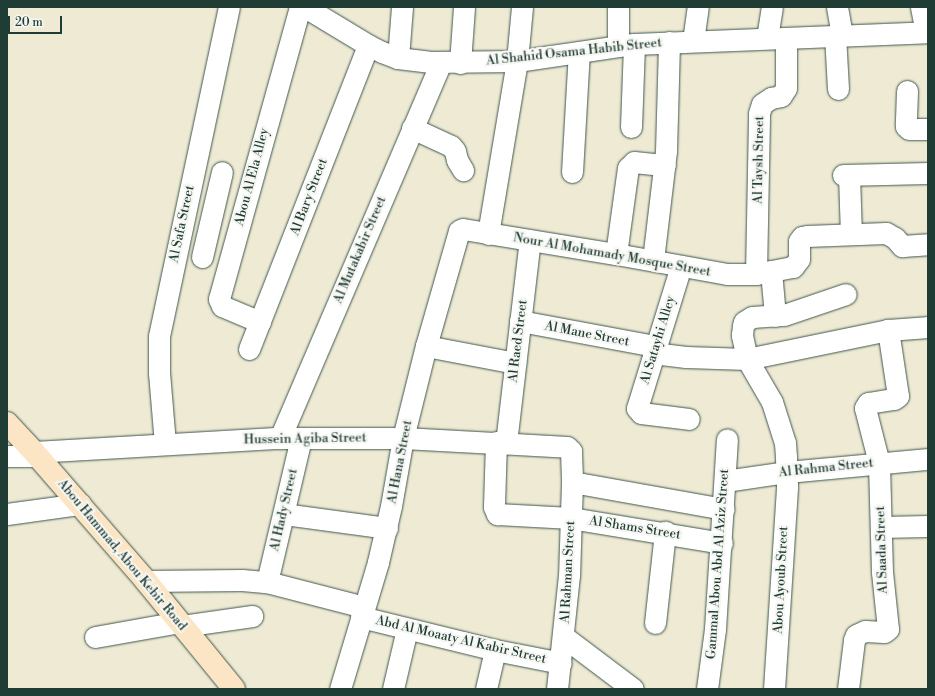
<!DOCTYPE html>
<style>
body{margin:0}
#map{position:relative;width:935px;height:696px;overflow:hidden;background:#eeead4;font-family:"Libre Bodoni",serif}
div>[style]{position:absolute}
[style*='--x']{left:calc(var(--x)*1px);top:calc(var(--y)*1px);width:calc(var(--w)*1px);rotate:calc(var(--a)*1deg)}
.roads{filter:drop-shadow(0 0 1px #3e574c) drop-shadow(0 0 1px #3e574c)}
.street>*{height:21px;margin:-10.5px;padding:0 10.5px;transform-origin:10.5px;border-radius:10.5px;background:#fff}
.secondary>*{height:22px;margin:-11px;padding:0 11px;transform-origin:11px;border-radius:11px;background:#fce5c4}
span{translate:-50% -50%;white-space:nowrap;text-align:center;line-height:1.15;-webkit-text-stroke:4px #f6f6f2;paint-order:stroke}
.street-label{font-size:13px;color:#1f3d34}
.frame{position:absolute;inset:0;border:8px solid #1f3d34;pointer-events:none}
.scale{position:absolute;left:8px;top:16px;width:54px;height:18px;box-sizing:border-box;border:2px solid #1f3d34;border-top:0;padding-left:5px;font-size:12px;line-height:14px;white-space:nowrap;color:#1f3d34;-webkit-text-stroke:3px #f6f6f2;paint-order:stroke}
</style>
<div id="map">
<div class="roads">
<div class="street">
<i style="--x:305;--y:7;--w:74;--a:31.1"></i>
<i style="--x:368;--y:45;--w:16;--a:27"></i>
<i style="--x:382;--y:52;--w:17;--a:21"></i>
<i style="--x:398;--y:58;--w:31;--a:7"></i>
<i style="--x:429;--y:62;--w:88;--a:-0.7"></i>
<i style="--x:517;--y:61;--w:118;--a:-8.3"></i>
<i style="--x:634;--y:44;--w:294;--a:-2.3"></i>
<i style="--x:837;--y:7;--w:28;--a:80"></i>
<i style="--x:921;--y:7;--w:25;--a:79"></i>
<i style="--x:835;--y:35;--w:54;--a:86.8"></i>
<i style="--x:767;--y:38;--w:31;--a:-81"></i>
<i style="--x:693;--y:41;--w:34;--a:-82"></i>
<i style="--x:618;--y:46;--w:39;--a:-90"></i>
<i style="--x:398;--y:58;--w:51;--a:-85.5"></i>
<i style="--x:460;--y:63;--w:56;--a:-85.9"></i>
<i style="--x:907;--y:91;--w:35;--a:92"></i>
<i style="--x:906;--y:126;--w:4;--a:45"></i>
<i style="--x:909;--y:129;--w:19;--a:0"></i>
<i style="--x:631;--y:127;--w:83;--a:-87.9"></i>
<i style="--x:412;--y:128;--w:43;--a:24.8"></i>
<i style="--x:451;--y:146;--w:6;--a:51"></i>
<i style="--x:455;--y:151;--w:9;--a:77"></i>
<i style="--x:457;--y:160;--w:12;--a:59"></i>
<i style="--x:572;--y:172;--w:120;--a:-86.7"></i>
<i style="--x:843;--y:175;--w:85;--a:-1.3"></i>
<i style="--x:849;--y:175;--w:59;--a:88.1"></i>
<i style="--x:488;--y:234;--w:175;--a:-80.5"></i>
<i style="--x:517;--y:61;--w:54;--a:-84.7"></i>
<i style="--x:616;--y:254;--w:87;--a:-82.1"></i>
<i style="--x:628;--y:168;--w:8;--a:-45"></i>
<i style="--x:634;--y:162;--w:31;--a:6"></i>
<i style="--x:202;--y:257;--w:87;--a:-76.8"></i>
<i style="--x:653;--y:260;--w:110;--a:-83.2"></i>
<i style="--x:666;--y:151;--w:109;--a:-88.4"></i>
<i style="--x:681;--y:266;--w:149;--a:107.2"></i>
<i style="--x:637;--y:408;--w:6;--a:51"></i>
<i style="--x:641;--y:413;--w:48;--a:7.1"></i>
<i style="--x:771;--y:271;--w:45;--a:84.9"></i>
<i style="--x:756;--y:274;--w:161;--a:-88.9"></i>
<i style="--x:759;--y:113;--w:9;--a:-72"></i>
<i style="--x:762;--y:104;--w:11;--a:-34"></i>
<i style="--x:771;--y:98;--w:10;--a:-11"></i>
<i style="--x:781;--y:96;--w:9;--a:-58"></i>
<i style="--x:786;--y:88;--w:50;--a:-90"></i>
<i style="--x:520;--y:321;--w:137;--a:10.5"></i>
<i style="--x:260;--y:322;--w:41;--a:-157.2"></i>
<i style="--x:222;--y:306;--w:8;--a:-113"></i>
<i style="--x:219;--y:299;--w:303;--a:-74.5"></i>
<i style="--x:426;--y:346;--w:91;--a:10.8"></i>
<i style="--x:249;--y:349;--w:326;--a:-68.6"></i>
<i style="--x:653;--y:353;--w:33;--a:7"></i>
<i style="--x:686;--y:357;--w:61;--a:1.9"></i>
<i style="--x:747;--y:359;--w:144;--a:-11.6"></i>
<i style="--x:888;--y:330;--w:40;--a:-4.3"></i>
<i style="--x:280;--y:438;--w:408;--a:-66.8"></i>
<i style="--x:496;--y:442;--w:65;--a:91.8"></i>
<i style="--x:494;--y:507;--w:8;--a:67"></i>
<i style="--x:497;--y:514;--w:74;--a:3.1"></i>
<i style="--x:571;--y:518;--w:153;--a:9.4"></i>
<i style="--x:506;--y:443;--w:204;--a:-83.3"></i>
<i style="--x:165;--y:444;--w:71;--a:-94.8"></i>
<i style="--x:159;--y:373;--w:37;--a:-90"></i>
<i style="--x:159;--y:336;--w:336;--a:-78"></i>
<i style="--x:34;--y:452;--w:246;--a:-3.3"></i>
<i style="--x:280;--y:438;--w:123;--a:0"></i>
<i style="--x:403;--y:438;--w:164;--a:3.1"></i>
<i style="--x:567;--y:447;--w:6;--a:45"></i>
<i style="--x:571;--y:451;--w:31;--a:88"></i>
<i style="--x:572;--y:482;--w:93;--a:91.8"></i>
<i style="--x:569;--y:575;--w:115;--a:96"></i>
<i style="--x:7;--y:456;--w:31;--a:0"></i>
<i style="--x:725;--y:481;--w:63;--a:-8.3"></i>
<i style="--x:787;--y:472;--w:142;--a:-5.3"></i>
<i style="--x:572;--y:482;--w:154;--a:10.1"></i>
<i style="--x:7;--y:514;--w:74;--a:-7.8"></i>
<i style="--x:284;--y:514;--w:104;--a:7.7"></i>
<i style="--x:881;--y:527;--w:47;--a:-1.2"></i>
<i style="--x:146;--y:581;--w:96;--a:-0.6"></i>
<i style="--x:242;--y:580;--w:25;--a:5"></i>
<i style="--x:267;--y:582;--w:100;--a:14.5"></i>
<i style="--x:267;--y:582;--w:148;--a:-76.7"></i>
<i style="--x:361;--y:617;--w:138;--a:13.8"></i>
<i style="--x:495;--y:650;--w:67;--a:11.1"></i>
<i style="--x:655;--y:623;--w:92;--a:-83.7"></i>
<i style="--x:182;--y:626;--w:71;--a:-8.1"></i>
<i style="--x:95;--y:637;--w:85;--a:-10.1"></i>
<i style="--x:564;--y:637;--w:86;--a:37"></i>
<i style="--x:340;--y:689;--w:133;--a:-73.3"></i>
<i style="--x:378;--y:562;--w:57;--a:-76.9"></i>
<i style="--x:391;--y:506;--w:69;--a:-80"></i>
<i style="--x:403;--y:438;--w:95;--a:-76"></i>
<i style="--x:426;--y:346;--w:120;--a:-74"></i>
<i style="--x:459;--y:231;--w:4;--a:-27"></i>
<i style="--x:463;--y:229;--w:155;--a:9.3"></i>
<i style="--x:616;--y:254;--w:113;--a:10.2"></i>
<i style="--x:727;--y:274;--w:29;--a:0"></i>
<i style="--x:756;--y:274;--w:38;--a:-11"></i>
<i style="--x:793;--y:267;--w:10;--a:-53"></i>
<i style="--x:799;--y:259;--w:18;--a:-90"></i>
<i style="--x:799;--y:241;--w:5;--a:-53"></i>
<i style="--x:802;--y:237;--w:5;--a:-11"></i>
<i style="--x:807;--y:236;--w:79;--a:-2.2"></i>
<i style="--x:886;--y:233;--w:10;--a:29"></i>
<i style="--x:895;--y:238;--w:11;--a:49"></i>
<i style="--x:902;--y:246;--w:26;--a:-4"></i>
<i style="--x:393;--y:689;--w:62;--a:-76.9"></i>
<i style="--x:486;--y:689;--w:40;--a:-77"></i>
<i style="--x:707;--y:689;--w:61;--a:-82.4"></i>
<i style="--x:715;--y:629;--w:190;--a:-86.4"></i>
<i style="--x:774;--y:689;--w:203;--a:-86.3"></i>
<i style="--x:787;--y:486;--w:29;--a:-92"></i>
<i style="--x:786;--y:457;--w:14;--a:-94"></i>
<i style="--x:785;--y:443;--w:43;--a:-107.6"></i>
<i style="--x:772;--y:402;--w:50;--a:-120.2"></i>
<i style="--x:747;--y:359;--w:25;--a:-102"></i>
<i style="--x:742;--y:335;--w:9;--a:-84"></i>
<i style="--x:743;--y:326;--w:4;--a:-76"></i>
<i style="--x:744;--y:322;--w:9;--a:-32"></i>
<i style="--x:752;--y:317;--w:32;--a:-4"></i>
<i style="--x:784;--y:315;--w:65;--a:-18.7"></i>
<i style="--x:848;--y:689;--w:49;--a:-83"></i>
<i style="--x:854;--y:640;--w:5;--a:-68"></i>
<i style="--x:856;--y:635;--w:10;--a:-24"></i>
<i style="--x:865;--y:631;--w:19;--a:3"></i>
<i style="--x:884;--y:632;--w:5;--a:-37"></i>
<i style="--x:888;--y:629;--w:57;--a:-96"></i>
<i style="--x:882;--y:572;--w:109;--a:-91.6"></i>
<i style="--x:879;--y:463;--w:57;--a:-104.3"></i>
<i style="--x:865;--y:408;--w:6;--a:-59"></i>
<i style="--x:868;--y:403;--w:26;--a:-9"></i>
<i style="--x:894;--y:399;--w:5;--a:-37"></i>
<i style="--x:898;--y:396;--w:67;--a:-98.6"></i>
</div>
<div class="secondary">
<i style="--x:7;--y:423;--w:40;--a:47"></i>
<i style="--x:34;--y:452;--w:171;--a:49"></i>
<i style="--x:146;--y:581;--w:139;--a:50.8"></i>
</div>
</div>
<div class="street-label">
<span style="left:574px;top:52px;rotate:-6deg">Al Shahid Osama Habib Street</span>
<span style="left:759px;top:160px;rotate:-89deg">Al Taysh Street</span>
<span style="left:252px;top:177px;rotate:-75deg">Abou Al Ela Alley</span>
<span style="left:309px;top:197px;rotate:-69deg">Al Bary Street</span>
<span style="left:182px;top:224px;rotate:-78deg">Al Safa Street</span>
<span style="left:360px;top:250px;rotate:-67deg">Al Mutakabir Street</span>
<span style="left:612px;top:255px;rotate:10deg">Nour Al Mohamady Mosque Street</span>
<span style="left:587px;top:334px;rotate:11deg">Al Mane Street</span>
<span style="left:658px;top:340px;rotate:-73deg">Al Satayhi Alley</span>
<span style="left:518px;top:341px;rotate:-83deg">Al Raed Street</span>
<span style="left:305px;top:439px;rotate:-1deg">Hussein Agiba Street</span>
<span style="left:400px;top:462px;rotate:-79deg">Al Hana Street</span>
<span style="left:826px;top:468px;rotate:-6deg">Al Rahma Street</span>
<span style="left:284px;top:510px;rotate:-77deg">Al Hady Street</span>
<span style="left:635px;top:528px;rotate:9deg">Al Shams Street</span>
<span style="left:882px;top:550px;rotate:-92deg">Al Saada Street</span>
<span style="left:122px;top:555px;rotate:50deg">Abou Hammad, Abou Kebir Road</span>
<span style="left:718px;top:564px;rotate:-86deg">Gammal Abou Abd Al Aziz Street</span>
<span style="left:568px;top:572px;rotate:-87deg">Al Rahman Street</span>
<span style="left:781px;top:580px;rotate:-87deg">Abou Ayoub Street</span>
<span style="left:461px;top:640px;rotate:13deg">Abd Al Moaaty Al Kabir Street</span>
</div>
<div class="frame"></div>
<div class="scale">20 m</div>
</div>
